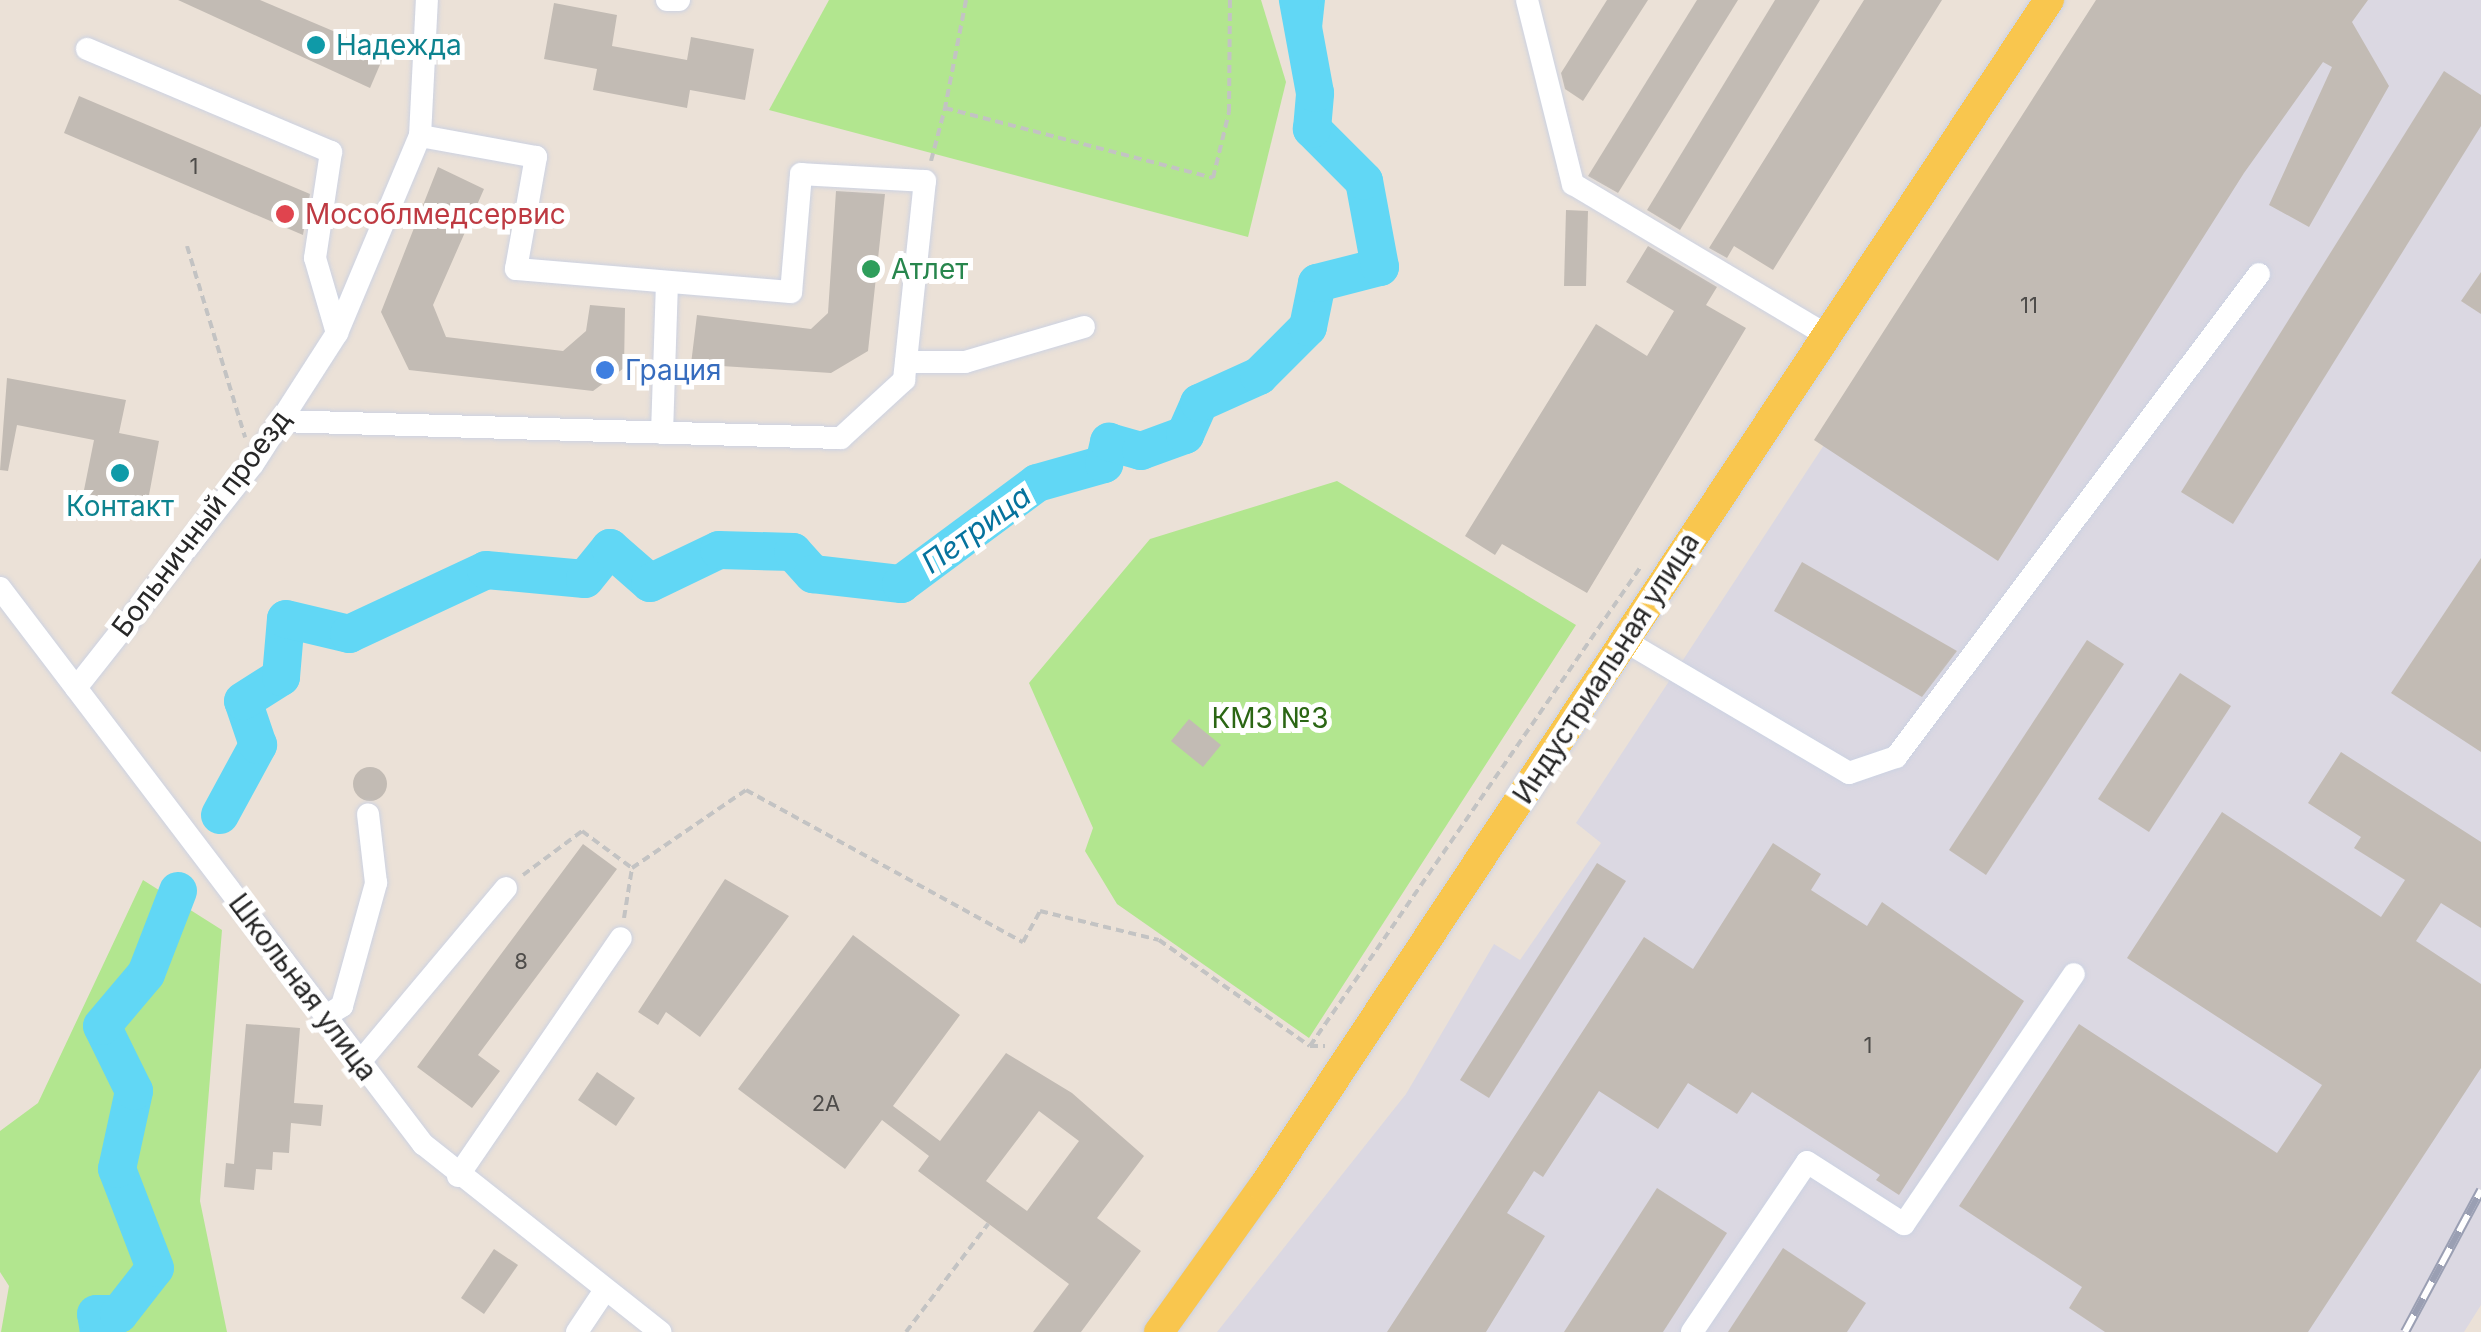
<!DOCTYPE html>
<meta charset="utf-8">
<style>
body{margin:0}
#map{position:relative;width:2481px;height:1332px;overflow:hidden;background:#ebe1d7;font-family:Inter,sans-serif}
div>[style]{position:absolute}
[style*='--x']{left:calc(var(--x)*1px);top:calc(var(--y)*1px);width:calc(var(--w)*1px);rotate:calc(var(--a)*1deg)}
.industrial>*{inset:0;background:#dbd8e2}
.green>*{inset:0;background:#b2e68f}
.water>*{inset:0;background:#61d7f5}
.river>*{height:38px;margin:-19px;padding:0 19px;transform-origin:19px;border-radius:19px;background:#61d7f5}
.building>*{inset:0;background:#c2bbb4}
.round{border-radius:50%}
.path>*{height:4px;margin-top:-2px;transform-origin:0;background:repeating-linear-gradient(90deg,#c3c3c3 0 8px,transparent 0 13px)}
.roads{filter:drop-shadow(0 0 2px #ccd2e2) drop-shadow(0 0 2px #ccd2e2)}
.minor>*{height:22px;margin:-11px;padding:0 11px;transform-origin:11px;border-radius:11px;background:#fff}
.major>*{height:30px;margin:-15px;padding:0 15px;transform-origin:15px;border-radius:15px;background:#f9c64e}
.rail>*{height:10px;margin-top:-5px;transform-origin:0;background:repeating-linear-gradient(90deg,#fff 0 19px,#9a9fb3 0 38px);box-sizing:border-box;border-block:2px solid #9a9fb3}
.dots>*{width:28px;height:28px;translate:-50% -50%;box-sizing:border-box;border:5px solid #fff;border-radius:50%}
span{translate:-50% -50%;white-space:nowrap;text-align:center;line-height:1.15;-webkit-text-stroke:10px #fff;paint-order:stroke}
.number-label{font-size:22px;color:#4e4c4a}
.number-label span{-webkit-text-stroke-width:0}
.culture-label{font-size:28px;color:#0d838f}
.left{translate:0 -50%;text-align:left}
.health-label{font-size:28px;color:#be3a42}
.leisure-label{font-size:28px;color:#27864d}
.shop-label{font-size:28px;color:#366cbe}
.street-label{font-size:28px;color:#272727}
.park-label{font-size:28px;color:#2b6614}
.water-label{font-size:30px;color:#05729d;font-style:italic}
</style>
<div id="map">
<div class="industrial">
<i style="clip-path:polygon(2116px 0,2481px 0,2481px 1305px,2464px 1332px,1217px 1332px,1406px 1094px,1494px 944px,1520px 960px,1601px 843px,1576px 823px)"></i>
</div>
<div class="green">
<i style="clip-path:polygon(829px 0,1261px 0,1286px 82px,1248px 237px,769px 110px)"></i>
<i style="clip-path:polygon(1337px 481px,1576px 625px,1309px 1038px,1117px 904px,1085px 851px,1093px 828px,1029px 683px,1150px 539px)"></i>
<i style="clip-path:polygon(143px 880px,222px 930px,200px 1201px,227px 1332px,1px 1332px,9px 1286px,0 1272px,0 1131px,38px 1103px)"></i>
</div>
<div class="water">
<i style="clip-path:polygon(1279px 0,1325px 0,1315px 93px)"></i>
</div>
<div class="river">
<i style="--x:220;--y:815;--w:80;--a:-61.5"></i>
<i style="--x:258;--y:745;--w:46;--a:-108.8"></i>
<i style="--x:243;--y:701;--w:45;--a:-32.3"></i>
<i style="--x:281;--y:677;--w:58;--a:-85.1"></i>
<i style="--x:286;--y:619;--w:65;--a:13.4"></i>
<i style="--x:349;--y:634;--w:151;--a:-25"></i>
<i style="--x:486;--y:570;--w:99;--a:5.2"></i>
<i style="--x:585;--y:579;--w:40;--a:-51"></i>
<i style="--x:610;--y:548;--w:53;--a:41.2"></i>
<i style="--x:650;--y:583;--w:76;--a:-25.6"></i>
<i style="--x:719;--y:550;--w:74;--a:1.5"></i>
<i style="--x:793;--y:552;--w:30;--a:48"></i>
<i style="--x:813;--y:574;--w:89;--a:6.5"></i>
<i style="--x:901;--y:584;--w:169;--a:-36.6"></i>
<i style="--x:1037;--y:483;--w:70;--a:-15.8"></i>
<i style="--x:1104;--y:464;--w:23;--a:-77"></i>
<i style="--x:1109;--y:442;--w:33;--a:16"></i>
<i style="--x:1141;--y:451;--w:47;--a:-20"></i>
<i style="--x:1185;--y:435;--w:35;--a:-66"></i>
<i style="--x:1199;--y:403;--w:66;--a:-24.2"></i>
<i style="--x:1259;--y:376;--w:69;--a:-45"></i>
<i style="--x:1308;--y:327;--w:45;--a:-78.4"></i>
<i style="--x:1317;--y:283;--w:65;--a:-14.3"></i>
<i style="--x:1380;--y:267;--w:87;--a:-100.5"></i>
<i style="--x:1364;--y:181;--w:74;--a:-135"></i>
<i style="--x:1312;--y:129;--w:36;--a:-85"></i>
<i style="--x:1315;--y:93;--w:95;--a:-100.4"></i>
<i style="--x:99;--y:1332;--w:18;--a:-99"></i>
<i style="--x:96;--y:1314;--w:23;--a:0"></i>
<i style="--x:119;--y:1314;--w:58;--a:-52"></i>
<i style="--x:155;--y:1268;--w:106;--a:-111"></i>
<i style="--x:117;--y:1169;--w:80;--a:-77.7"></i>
<i style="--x:134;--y:1091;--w:72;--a:-116.2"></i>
<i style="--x:102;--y:1026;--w:68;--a:-49.8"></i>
<i style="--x:146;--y:974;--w:89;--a:-68.9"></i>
</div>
<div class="building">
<i style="clip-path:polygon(178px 0,260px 0,385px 53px,370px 88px)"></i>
<i style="clip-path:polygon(1607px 0,1648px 0,1583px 101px,1565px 89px,1561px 73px)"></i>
<i style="clip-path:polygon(1697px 0,1738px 0,1618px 193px,1588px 176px)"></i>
<i style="clip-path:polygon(1775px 0,1820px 0,1680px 230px,1647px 210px)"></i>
<i style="clip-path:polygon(1864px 0,1942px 0,1773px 270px,1734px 246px,1727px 258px,1709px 248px)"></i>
<i style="clip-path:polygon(2096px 0,2368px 0,2352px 22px,2389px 86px,2309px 227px,2269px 205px,2332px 67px,2323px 62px,2244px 173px,1998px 561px,1814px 440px)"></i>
<i style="clip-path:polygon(554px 3px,617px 15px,612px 46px,687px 60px,691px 37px,754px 49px,745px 100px,690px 90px,687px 108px,593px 90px,597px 69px,544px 59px)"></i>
<i style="clip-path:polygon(2444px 71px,2481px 95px,2481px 126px,2233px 524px,2181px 492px)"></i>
<i style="clip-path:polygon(79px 96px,310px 194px,303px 235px,64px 133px)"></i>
<i style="clip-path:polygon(438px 167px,484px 189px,433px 305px,446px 337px,563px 351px,586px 331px,590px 305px,625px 308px,624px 368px,593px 391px,409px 370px,381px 312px)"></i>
<i style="clip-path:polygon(836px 191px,885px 194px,868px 351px,831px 373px,691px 364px,697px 315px,811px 329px,828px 313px)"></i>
<i style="clip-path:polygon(1566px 210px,1588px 211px,1586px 286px,1564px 286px)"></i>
<i style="clip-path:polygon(1648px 246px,1717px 287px,1706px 305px,1746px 328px,1587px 593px,1502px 544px,1495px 555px,1465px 536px,1596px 324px,1647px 356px,1674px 311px,1626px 282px)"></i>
<i style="clip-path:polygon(2481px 272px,2481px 314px,2461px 301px)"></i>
<i style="clip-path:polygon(7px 378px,126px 400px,119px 433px,159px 441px,147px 506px,83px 495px,94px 440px,17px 425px,8px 471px,0 470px)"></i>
<i style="clip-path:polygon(2481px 558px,2481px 752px,2391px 693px)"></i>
<i style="clip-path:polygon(1802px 562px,1957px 651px,1922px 697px,1774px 611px)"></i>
<i style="clip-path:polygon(2087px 640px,2124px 664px,1986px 875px,1949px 850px)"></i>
<i style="clip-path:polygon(2180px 673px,2231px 706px,2149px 832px,2098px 799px)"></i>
<i style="clip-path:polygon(1189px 719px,1221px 745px,1203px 767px,1171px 741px)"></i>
<i style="clip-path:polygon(2341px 752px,2481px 842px,2481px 928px,2441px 903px,2416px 941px,2481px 984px,2481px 1068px,2308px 1332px,2105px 1332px,2069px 1308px,2082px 1287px,1959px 1206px,2079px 1024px,2277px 1153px,2322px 1085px,2127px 958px,2222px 812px,2381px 917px,2405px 880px,2354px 848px,2361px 837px,2308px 803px)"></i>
<i class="round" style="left:353px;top:767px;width:34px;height:34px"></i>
<i style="clip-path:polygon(1773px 843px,1821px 874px,1811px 890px,1867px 926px,1882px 902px,2024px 1001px,1899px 1195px,1876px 1180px,1880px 1175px,1752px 1092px,1737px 1114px,1688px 1083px,1658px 1129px,1599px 1091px,1543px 1177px,1534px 1171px,1507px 1213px,1545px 1236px,1486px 1332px,1387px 1332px,1644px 937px,1693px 969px)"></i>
<i style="clip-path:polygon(583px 844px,617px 869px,478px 1055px,500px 1071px,472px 1108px,417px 1067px)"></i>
<i style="clip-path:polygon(1597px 863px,1626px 881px,1489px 1098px,1460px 1080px)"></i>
<i style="clip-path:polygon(725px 879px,789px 916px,700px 1037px,666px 1012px,658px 1025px,638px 1012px)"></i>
<i style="clip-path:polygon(evenodd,853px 935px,960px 1015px,893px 1106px,940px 1141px,1006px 1053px,1072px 1093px,1144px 1156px,1097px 1218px,1141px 1251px,1081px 1332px,1033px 1332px,1069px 1284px,918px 1171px,929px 1156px,882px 1120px,845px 1169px,738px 1089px,853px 935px,1039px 1111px,1079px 1141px,1027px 1211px,986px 1181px,1039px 1111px)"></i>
<i style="clip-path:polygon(246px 1024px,300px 1028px,294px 1103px,323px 1105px,321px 1126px,291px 1123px,289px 1153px,273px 1152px,272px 1170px,256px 1169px,254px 1190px,224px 1187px,226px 1163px,234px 1164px)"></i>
<i style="clip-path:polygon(597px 1072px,635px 1098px,616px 1126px,578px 1100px)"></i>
<i style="clip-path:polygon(1657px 1188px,1727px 1233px,1663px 1332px,1564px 1332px)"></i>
<i style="clip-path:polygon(1783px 1248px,1866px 1303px,1847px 1332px,1728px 1332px)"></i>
<i style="clip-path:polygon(494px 1249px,518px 1265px,484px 1314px,461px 1298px)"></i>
</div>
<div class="path">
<i style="--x:966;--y:0;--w:110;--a:101"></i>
<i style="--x:945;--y:108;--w:277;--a:14.6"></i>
<i style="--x:1213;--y:178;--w:68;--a:-76.4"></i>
<i style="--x:1229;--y:112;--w:112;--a:-89.5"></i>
<i style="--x:931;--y:161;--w:55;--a:-75.2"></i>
<i style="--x:187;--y:246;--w:200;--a:73.1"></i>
<i style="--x:523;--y:875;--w:74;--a:-36.7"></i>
<i style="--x:582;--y:831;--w:62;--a:36.5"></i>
<i style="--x:632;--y:868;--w:138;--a:-34.4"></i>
<i style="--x:746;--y:790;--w:316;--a:28.8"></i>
<i style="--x:1023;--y:942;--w:35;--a:-61"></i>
<i style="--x:1040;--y:911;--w:122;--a:13.7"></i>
<i style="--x:1159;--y:940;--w:184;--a:35.1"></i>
<i style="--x:1310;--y:1046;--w:15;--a:0"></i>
<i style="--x:624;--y:918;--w:51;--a:-80.9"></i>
<i style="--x:1310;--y:1046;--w:584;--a:-55.39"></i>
<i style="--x:906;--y:1332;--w:136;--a:-52.8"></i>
</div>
<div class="roads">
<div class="minor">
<i style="--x:667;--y:0;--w:12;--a:0"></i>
<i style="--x:1527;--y:0;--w:190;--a:76"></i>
<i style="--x:1573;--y:184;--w:295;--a:30.8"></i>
<i style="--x:87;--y:49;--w:265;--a:22.9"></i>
<i style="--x:331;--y:152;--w:107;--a:98.6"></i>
<i style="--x:315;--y:258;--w:78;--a:73.7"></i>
<i style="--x:906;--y:362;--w:59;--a:0"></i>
<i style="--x:965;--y:362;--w:124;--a:-16.4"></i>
<i style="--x:280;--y:421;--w:561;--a:1.74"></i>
<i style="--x:841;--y:438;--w:86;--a:-42.6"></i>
<i style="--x:904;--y:380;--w:200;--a:-84"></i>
<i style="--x:925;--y:181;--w:124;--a:-176.8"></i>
<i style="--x:801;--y:174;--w:118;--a:94.8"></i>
<i style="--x:791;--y:292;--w:276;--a:-175.2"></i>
<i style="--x:516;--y:269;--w:114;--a:-79.9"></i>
<i style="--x:536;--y:157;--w:118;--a:-169.7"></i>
<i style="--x:662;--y:433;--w:151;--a:-88.1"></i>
<i style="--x:0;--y:588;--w:699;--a:52.74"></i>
<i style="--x:423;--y:1144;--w:303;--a:38.4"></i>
<i style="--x:1625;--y:641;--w:260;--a:30.5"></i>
<i style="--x:1849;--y:773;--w:50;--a:-18.8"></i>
<i style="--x:1896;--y:757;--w:604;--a:-53.07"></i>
<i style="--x:76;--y:688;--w:285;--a:-51.7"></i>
<i style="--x:253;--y:464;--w:156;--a:-57.3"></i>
<i style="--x:337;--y:333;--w:214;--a:-67.2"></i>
<i style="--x:420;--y:136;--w:136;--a:-87.1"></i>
<i style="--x:326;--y:1016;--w:19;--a:-32"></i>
<i style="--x:342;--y:1006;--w:128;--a:-74.5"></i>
<i style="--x:376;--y:883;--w:69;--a:-96.6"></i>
<i style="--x:360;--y:1062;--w:227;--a:-50"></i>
<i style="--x:458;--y:1176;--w:288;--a:-55.6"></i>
<i style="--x:577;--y:1332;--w:50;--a:-56.3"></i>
<i style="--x:1692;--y:1332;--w:205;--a:-55.9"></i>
<i style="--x:1807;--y:1162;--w:115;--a:32.6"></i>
<i style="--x:1904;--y:1224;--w:302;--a:-55.8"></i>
</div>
<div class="major">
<i style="--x:1159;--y:1332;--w:178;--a:-54.4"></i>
<i style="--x:1263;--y:1187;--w:1424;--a:-56.49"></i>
</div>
</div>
<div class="rail">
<i style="--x:2405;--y:1332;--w:161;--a:-61.8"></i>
</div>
<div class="dots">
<i style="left:316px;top:45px;background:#0f9aa8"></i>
<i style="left:285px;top:214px;background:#e0444e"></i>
<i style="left:871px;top:269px;background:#2e9e5b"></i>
<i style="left:605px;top:370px;background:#3f7fe0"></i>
<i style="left:120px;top:473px;background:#0f9aa8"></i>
</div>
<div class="number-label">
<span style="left:194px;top:167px">1</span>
<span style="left:2029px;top:306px">11</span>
<span style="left:521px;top:962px">8</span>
<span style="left:1868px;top:1046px">1</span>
<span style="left:826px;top:1104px">2А</span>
</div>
<div class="culture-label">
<span class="left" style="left:336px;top:45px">Надежда</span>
<span style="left:120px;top:506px">Контакт</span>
</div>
<div class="health-label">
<span class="left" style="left:305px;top:214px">Мособлмедсервис</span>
</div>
<div class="leisure-label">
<span class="left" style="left:891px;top:269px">Атлет</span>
</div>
<div class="shop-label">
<span class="left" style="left:625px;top:370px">Грация</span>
</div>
<div class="street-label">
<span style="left:201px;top:523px;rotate:-53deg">Больничный проезд</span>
<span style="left:1606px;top:668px;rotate:-57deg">Индустриальная улица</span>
<span style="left:303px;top:987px;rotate:53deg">Школьная улица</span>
</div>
<div class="park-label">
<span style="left:1270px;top:718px">КМЗ №3</span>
</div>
<div class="water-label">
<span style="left:976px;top:529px;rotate:-36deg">Петрица</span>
</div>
</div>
